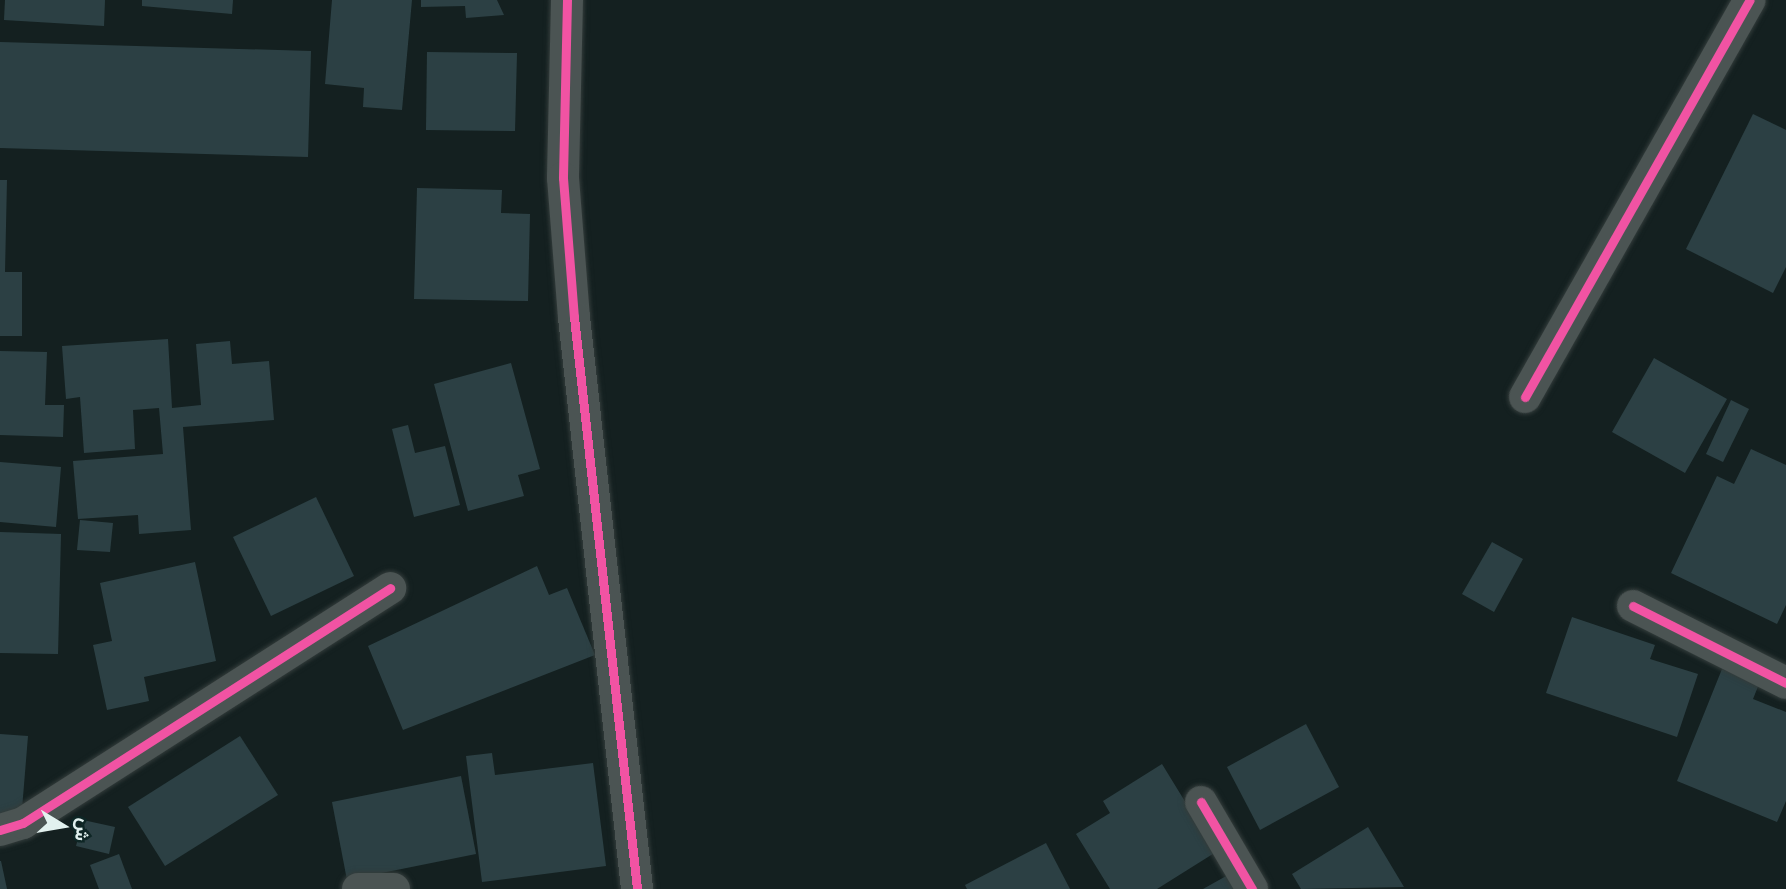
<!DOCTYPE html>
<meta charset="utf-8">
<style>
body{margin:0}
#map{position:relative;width:1786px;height:889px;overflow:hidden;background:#142020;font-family:Ubuntu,Vazirmatn,sans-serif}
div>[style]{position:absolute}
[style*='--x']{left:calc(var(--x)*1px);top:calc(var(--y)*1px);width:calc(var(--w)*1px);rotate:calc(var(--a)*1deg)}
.building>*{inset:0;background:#2c4044}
.roads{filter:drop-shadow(0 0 2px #333c3b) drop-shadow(0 0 2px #333c3b)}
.minor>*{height:32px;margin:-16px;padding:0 16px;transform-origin:16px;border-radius:16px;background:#4b5453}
.cycleway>*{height:9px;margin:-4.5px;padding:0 4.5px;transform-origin:4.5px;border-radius:4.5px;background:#f153a3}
span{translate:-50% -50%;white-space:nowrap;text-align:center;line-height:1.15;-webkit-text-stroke:5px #0e2625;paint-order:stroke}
.north{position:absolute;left:28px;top:791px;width:70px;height:70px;-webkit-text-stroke:5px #0e2625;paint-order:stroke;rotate:101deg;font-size:19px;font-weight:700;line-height:28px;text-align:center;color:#e2f1ef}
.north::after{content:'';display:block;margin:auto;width:24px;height:32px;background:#e2f1ef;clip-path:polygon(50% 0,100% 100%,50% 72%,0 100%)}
</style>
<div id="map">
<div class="building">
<i style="clip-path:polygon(5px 0,105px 0,104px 26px,4px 20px)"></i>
<i style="clip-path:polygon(142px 0,233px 0,232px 14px,142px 6px)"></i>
<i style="clip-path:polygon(332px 0,412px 0,402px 110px,363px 107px,364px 88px,325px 84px)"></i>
<i style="clip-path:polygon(421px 0,497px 0,504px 15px,466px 18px,465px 6px,421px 7px)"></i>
<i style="clip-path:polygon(0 42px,311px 51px,308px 157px,0 148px)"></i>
<i style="clip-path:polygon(427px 52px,517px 53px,515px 131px,426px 130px)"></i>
<i style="clip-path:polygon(1753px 114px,1786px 130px,1786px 267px,1773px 293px,1686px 249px)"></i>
<i style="clip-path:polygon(0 180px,7px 180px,5px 272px,22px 272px,22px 336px,0 336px)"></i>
<i style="clip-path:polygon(417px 188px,502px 190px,501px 213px,530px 214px,528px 301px,414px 299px)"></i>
<i style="clip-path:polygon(168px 339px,172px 408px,201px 405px,196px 344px,230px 341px,232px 364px,269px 361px,274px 420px,183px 427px,191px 530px,139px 534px,138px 515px,78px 519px,73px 461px,163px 454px,159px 408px,133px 410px,135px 449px,84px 453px,80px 397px,66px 399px,62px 346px)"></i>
<i style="clip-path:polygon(0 351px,47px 352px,45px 405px,64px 405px,63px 437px,0 435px)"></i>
<i style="clip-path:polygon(1654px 358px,1727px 399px,1685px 473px,1612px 432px)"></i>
<i style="clip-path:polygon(511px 363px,540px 469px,518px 475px,524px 496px,468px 511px,434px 384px)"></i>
<i style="clip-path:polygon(1731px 400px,1749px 409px,1723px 462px,1706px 454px)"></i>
<i style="clip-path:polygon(408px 425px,415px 453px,445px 446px,460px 505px,414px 517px,392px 429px)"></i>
<i style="clip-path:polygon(1751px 449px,1786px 465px,1786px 605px,1777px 624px,1671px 573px,1717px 476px,1734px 484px)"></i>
<i style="clip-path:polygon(0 462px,61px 467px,56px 527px,0 522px)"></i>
<i style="clip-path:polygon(316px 497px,354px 576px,271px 616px,233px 537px)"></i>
<i style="clip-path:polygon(80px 520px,113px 523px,110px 552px,77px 550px)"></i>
<i style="clip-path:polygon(0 532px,61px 534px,58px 654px,0 653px)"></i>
<i style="clip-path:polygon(1492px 542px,1523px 559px,1494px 612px,1462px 594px)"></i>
<i style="clip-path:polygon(195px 562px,216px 661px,144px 677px,149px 701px,107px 710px,93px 645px,112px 641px,100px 583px)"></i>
<i style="clip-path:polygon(537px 566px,549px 595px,567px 588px,595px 655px,403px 730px,368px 646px)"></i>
<i style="clip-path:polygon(1572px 617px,1655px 645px,1650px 659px,1698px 674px,1677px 737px,1546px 693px)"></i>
<i style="clip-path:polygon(1722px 669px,1759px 684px,1753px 699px,1786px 712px,1786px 801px,1777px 822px,1677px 781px)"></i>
<i style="clip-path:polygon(1306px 724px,1339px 787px,1260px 830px,1227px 767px)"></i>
<i style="clip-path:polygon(0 734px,28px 736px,22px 809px,0 816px)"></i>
<i style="clip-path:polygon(240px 736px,278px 795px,165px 866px,128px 807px)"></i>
<i style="clip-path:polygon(492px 753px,495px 775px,593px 763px,606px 866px,482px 882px,466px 756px)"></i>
<i style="clip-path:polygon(1162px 764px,1216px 852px,1157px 889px,1110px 889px,1076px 834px,1110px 813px,1103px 801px)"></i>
<i style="clip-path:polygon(461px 776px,476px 854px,347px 880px,332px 802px)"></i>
<i style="clip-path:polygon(83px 820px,115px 827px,109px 854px,76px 846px)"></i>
<i style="clip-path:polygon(1368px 827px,1404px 887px,1301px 889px,1292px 874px)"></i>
<i style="clip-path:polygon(1046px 843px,1070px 889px,967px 889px,965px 885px)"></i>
<i style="clip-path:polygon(119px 854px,132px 889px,99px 889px,90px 865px)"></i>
<i style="clip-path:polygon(0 861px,1px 861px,7px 889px,0 889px)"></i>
<i style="clip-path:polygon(1228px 875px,1236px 889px,1203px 889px)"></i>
</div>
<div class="roads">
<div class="minor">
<i style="--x:567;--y:0;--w:178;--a:91.3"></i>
<i style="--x:563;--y:178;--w:139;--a:85.5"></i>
<i style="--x:574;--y:317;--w:575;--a:83.71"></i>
<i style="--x:1525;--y:397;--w:456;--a:-60.5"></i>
<i style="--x:1633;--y:606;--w:171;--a:26.7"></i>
<i style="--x:1201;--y:802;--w:101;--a:59.6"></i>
<i style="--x:0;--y:830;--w:24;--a:-17"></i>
<i style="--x:23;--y:823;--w:436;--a:-32.6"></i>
<i style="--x:358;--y:889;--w:36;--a:0"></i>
</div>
</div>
<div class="cycleway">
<i style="--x:567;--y:0;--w:178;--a:91.3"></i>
<i style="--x:563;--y:178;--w:139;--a:85.5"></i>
<i style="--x:574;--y:317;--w:575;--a:83.71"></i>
<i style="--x:1525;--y:397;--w:456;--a:-60.5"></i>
<i style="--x:1633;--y:606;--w:171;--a:26.7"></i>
<i style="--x:1201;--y:802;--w:101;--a:59.6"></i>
<i style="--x:0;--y:830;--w:24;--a:-17"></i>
<i style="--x:23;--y:823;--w:436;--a:-32.6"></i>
</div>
<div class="north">ش</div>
</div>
